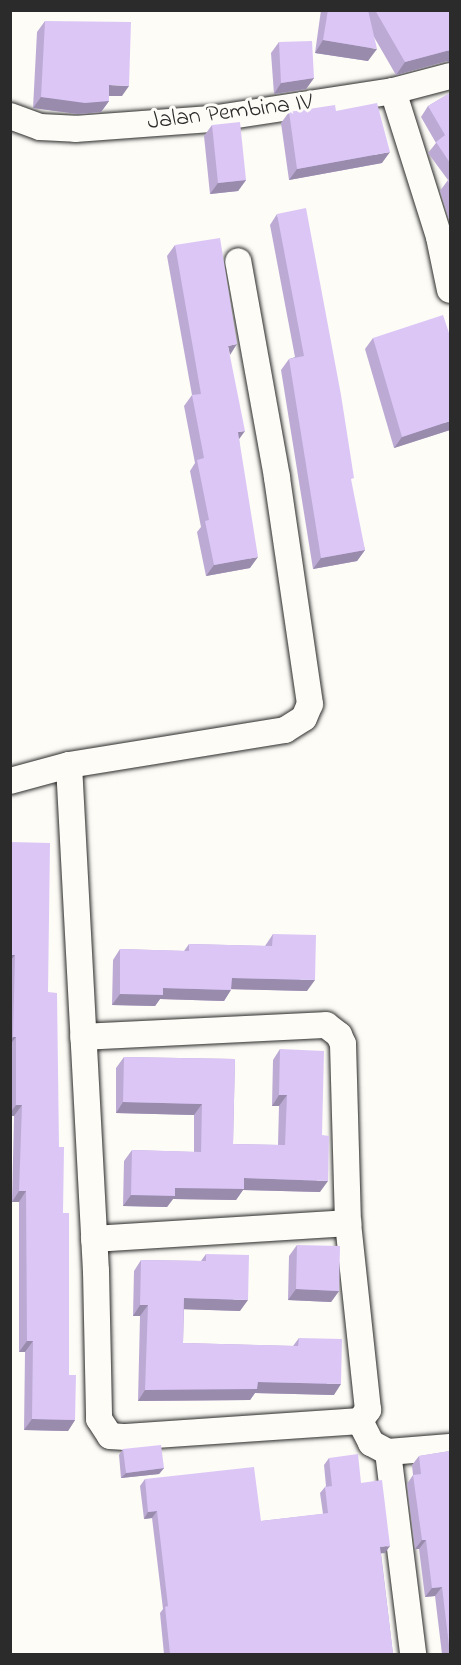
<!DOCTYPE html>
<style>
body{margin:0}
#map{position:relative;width:461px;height:1665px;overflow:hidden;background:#fdfcf7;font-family:"Indie Flower",sans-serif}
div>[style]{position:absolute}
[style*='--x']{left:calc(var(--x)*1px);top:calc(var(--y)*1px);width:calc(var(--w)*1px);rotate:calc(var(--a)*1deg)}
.roads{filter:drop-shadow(0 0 2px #2b2b2b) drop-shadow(0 0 2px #2b2b2b)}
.minor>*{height:26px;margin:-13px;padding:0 13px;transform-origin:13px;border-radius:13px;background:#fdfcf7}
.wall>*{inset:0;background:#bcaad4}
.shaded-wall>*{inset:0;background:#998bac}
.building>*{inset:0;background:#dbc6f6}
span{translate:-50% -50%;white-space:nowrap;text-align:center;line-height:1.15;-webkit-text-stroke:6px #fdfcf7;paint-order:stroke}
.street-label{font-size:24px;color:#2b2b2b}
.frame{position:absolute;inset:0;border:12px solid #2b2b2b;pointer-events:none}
</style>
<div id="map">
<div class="roads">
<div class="minor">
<i style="--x:393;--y:91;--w:153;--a:72.5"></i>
<i style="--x:439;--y:237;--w:54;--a:78.3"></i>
<i style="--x:10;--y:116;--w:32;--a:20"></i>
<i style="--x:40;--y:127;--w:35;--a:3"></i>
<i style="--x:75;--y:129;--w:136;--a:-4.2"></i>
<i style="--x:211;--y:119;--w:184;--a:-8.7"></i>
<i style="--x:393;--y:91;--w:59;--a:-14.7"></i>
<i style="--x:69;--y:765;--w:507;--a:86.95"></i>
<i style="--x:96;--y:1271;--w:148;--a:88.8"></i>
<i style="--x:99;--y:1419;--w:20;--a:57"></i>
<i style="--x:110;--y:1436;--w:16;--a:4"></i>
<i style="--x:126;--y:1437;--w:235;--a:-3.9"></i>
<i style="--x:360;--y:1421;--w:14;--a:-54"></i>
<i style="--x:368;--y:1410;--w:188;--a:-96.1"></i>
<i style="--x:348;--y:1223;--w:179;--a:-91.6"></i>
<i style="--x:343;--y:1044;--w:10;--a:-114"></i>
<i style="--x:339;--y:1035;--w:16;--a:-142"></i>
<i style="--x:326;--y:1025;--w:243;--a:177.2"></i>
<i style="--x:10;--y:781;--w:61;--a:-15.2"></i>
<i style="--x:69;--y:765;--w:219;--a:-9.2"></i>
<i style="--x:285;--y:730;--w:22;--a:-32"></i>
<i style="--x:304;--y:718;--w:15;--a:-67"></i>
<i style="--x:310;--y:704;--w:229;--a:-98.3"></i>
<i style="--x:277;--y:477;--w:219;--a:-100.2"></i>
<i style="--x:94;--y:1239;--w:255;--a:-3.6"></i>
<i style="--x:360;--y:1421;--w:25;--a:63"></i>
<i style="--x:371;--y:1443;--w:19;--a:28"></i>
<i style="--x:388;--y:1452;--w:62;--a:-4.6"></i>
<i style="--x:388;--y:1452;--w:204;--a:82.9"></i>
</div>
</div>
<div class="wall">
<i style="clip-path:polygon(321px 10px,450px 10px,447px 61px,396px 75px,374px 37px,368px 61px,315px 53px)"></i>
<i style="clip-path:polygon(45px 21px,122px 96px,109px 96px,109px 101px,101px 112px,78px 114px,33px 108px,37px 32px)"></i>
<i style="clip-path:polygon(279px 42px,314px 78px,306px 89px,274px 94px,271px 53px)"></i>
<i style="clip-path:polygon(450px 93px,450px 223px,440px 191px,448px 180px,428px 153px,436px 143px,421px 117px,428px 106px)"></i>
<i style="clip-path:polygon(336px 111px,382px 163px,289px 180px,281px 123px,289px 112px)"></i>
<i style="clip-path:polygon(212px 125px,246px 180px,238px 191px,210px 194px,204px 136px)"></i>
<i style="clip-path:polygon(277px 214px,365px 550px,357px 561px,313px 569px,281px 370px,289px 359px,295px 357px,270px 225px)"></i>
<i style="clip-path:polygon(175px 245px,229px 355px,239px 439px,250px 568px,206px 576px,197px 532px,201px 527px,190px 471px,195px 463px,184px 406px,192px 395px,167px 256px)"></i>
<i style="clip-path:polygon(373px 338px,450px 430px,394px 448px,365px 349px)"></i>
<i style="clip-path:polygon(10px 842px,48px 992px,63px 1213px,69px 1375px,75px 1420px,68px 1431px,24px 1430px,25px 1352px,19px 1352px,19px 1202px,12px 1202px,14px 1116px,10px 1116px)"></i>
<i style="clip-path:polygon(273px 934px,307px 991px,231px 989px,224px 1001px,160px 999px,155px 1006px,112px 1005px,113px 960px,120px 949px,184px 951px,189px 944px,265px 946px)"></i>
<i style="clip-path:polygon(280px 1049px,320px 1192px,243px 1190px,236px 1200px,173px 1199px,167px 1207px,123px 1206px,124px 1161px,132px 1150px,194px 1152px,194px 1115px,116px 1113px,116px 1068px,124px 1057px,235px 1059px,233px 1144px,278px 1145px,279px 1106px,272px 1106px,273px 1060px)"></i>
<i style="clip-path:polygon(297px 1245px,339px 1291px,331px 1302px,288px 1300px,289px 1256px)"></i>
<i style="clip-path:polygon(206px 1254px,240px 1311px,184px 1309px,183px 1343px,293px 1346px,299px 1338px,334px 1395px,255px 1393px,250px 1400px,138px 1401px,140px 1316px,133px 1316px,134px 1271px,141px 1260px,201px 1261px)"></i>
<i style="clip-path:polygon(123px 1449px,164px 1468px,159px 1474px,121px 1478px,119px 1455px)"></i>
<i style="clip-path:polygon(450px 1451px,450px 1654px,442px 1654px,435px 1596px,425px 1597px,419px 1549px,415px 1549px,407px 1484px,413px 1475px,412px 1465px,419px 1456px)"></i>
<i style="clip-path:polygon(329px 1458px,361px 1483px,385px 1553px,381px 1553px,393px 1654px,164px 1654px,160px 1613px,163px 1609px,152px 1518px,144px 1519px,140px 1486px,145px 1479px,261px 1521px,323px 1514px,320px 1493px,325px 1487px,326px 1486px,324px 1465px)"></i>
</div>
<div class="shaded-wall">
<i style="clip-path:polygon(323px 40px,377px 49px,368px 61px,315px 53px)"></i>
<i style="clip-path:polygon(450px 50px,450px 63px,447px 61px,396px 75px,405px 62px)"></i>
<i style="clip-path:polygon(314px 78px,306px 89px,274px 94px,281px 83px)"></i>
<i style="clip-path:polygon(109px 85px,129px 86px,122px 96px,102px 96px)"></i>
<i style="clip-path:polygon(41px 97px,109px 101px,101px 112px,78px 114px,33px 108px)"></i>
<i style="clip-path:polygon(390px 152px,382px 163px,289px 180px,297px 169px)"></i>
<i style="clip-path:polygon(246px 180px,238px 191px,210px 194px,218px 183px)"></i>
<i style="clip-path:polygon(237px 344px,230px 355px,228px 346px)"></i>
<i style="clip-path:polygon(450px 421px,450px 430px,394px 448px,402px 437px)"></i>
<i style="clip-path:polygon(245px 431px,237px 442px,238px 432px)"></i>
<i style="clip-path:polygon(365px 550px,357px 561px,313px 569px,321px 558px)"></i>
<i style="clip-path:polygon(258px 557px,250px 568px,206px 576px,214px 565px)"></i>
<i style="clip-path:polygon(10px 955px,15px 955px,10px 961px)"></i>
<i style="clip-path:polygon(232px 978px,315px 980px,307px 991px,224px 989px)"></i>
<i style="clip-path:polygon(163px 988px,231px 990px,224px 1001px,160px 999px,155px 1006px,112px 1005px,120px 994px)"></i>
<i style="clip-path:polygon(13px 1037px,16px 1037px,10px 1045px,10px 1040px)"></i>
<i style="clip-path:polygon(279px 1095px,287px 1095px,279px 1106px,272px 1106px)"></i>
<i style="clip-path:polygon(123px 1102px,202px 1104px,194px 1115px,116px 1113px)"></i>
<i style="clip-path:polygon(16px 1105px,22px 1105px,14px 1116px,10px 1116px,10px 1113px)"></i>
<i style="clip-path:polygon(244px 1178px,328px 1181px,320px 1192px,243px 1190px,236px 1200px,173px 1199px,167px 1207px,123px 1206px,131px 1195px,175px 1188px)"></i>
<i style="clip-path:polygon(19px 1191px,26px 1191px,19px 1202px,12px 1202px)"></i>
<i style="clip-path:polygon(296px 1289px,339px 1291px,331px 1302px,288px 1300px)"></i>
<i style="clip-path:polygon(184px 1298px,248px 1300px,240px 1311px,176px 1309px)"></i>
<i style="clip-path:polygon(140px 1305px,148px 1305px,140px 1316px,133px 1316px)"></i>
<i style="clip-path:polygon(27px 1341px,33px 1341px,25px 1352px,19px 1352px)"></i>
<i style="clip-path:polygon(258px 1382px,341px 1384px,334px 1395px,255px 1393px,250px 1400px,138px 1401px,145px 1390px)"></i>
<i style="clip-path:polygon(32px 1419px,75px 1420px,68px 1431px,24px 1430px)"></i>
<i style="clip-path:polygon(164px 1468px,159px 1474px,121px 1478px,126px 1473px)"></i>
<i style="clip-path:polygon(157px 1511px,152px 1518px,144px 1519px,148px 1512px)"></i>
<i style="clip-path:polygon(422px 1540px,426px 1540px,419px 1549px,415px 1549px)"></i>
<i style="clip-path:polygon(390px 1546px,385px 1553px,375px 1554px,380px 1547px)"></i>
<i style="clip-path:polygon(442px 1587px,435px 1596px,425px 1597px,432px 1588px)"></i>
</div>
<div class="building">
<i style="clip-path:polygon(328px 10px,368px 10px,377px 49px,323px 40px)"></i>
<i style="clip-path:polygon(375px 10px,450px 10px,450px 50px,405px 62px)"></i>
<i style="clip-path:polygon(45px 21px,131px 22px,129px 86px,109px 85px,109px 101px,85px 103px,41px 97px)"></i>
<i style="clip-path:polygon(312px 41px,314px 78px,281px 83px,279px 42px)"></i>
<i style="clip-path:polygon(450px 93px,450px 163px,436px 142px,445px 135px,428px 106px)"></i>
<i style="clip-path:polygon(377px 103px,390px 152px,297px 169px,289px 112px,335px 105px,336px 111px)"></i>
<i style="clip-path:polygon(240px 122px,246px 180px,218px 183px,212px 125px)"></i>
<i style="clip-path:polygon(450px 179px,450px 188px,448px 180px)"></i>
<i style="clip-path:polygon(306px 208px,341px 395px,354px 478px,351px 479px,365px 550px,321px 558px,289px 359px,304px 356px,277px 214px)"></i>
<i style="clip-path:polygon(220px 238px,237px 344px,228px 346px,245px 431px,238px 432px,258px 557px,214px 565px,205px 521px,209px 520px,197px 460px,204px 458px,192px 395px,201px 394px,175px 245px)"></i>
<i style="clip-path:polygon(443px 315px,450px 336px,450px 421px,402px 437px,373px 338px)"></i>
<i style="clip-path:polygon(10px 842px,50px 843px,48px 992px,57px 993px,59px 1147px,64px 1147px,63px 1213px,69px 1213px,69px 1375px,76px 1375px,75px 1420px,32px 1419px,33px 1341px,27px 1341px,26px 1191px,19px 1191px,22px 1105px,16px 1105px,16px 1037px,13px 1037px,15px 955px,10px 955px)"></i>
<i style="clip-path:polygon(273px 934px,316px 935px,315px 980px,232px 978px,231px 990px,163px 988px,163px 995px,120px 994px,120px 949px,189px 951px,189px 944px,272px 946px)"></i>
<i style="clip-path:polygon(280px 1049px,324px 1051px,322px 1135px,329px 1136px,328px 1181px,244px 1178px,244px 1189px,175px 1188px,175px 1196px,131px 1195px,132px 1150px,201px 1152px,202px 1104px,123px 1102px,124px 1057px,235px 1059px,233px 1144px,285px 1145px,287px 1095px,279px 1095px)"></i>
<i style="clip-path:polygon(297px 1245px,340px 1246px,339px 1291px,296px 1289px)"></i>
<i style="clip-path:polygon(206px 1254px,249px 1255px,248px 1300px,184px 1298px,183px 1343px,298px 1346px,299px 1338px,342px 1339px,341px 1384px,258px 1382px,257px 1389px,145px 1390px,148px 1305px,140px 1305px,141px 1260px,206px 1261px)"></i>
<i style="clip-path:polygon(161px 1445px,164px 1468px,126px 1473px,123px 1449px)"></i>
<i style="clip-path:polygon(450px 1451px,450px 1654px,442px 1587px,432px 1588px,426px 1540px,422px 1540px,413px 1475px,421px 1474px,419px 1456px)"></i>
<i style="clip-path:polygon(358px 1454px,361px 1483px,382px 1480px,390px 1546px,380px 1547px,393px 1654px,170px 1654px,165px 1607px,168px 1606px,157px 1511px,148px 1512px,145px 1479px,254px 1467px,261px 1521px,328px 1513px,325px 1487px,332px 1486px,329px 1458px)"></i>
</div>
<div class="street-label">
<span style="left:230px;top:113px;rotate:-7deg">Jalan Pembina IV</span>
</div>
<div class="frame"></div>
</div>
